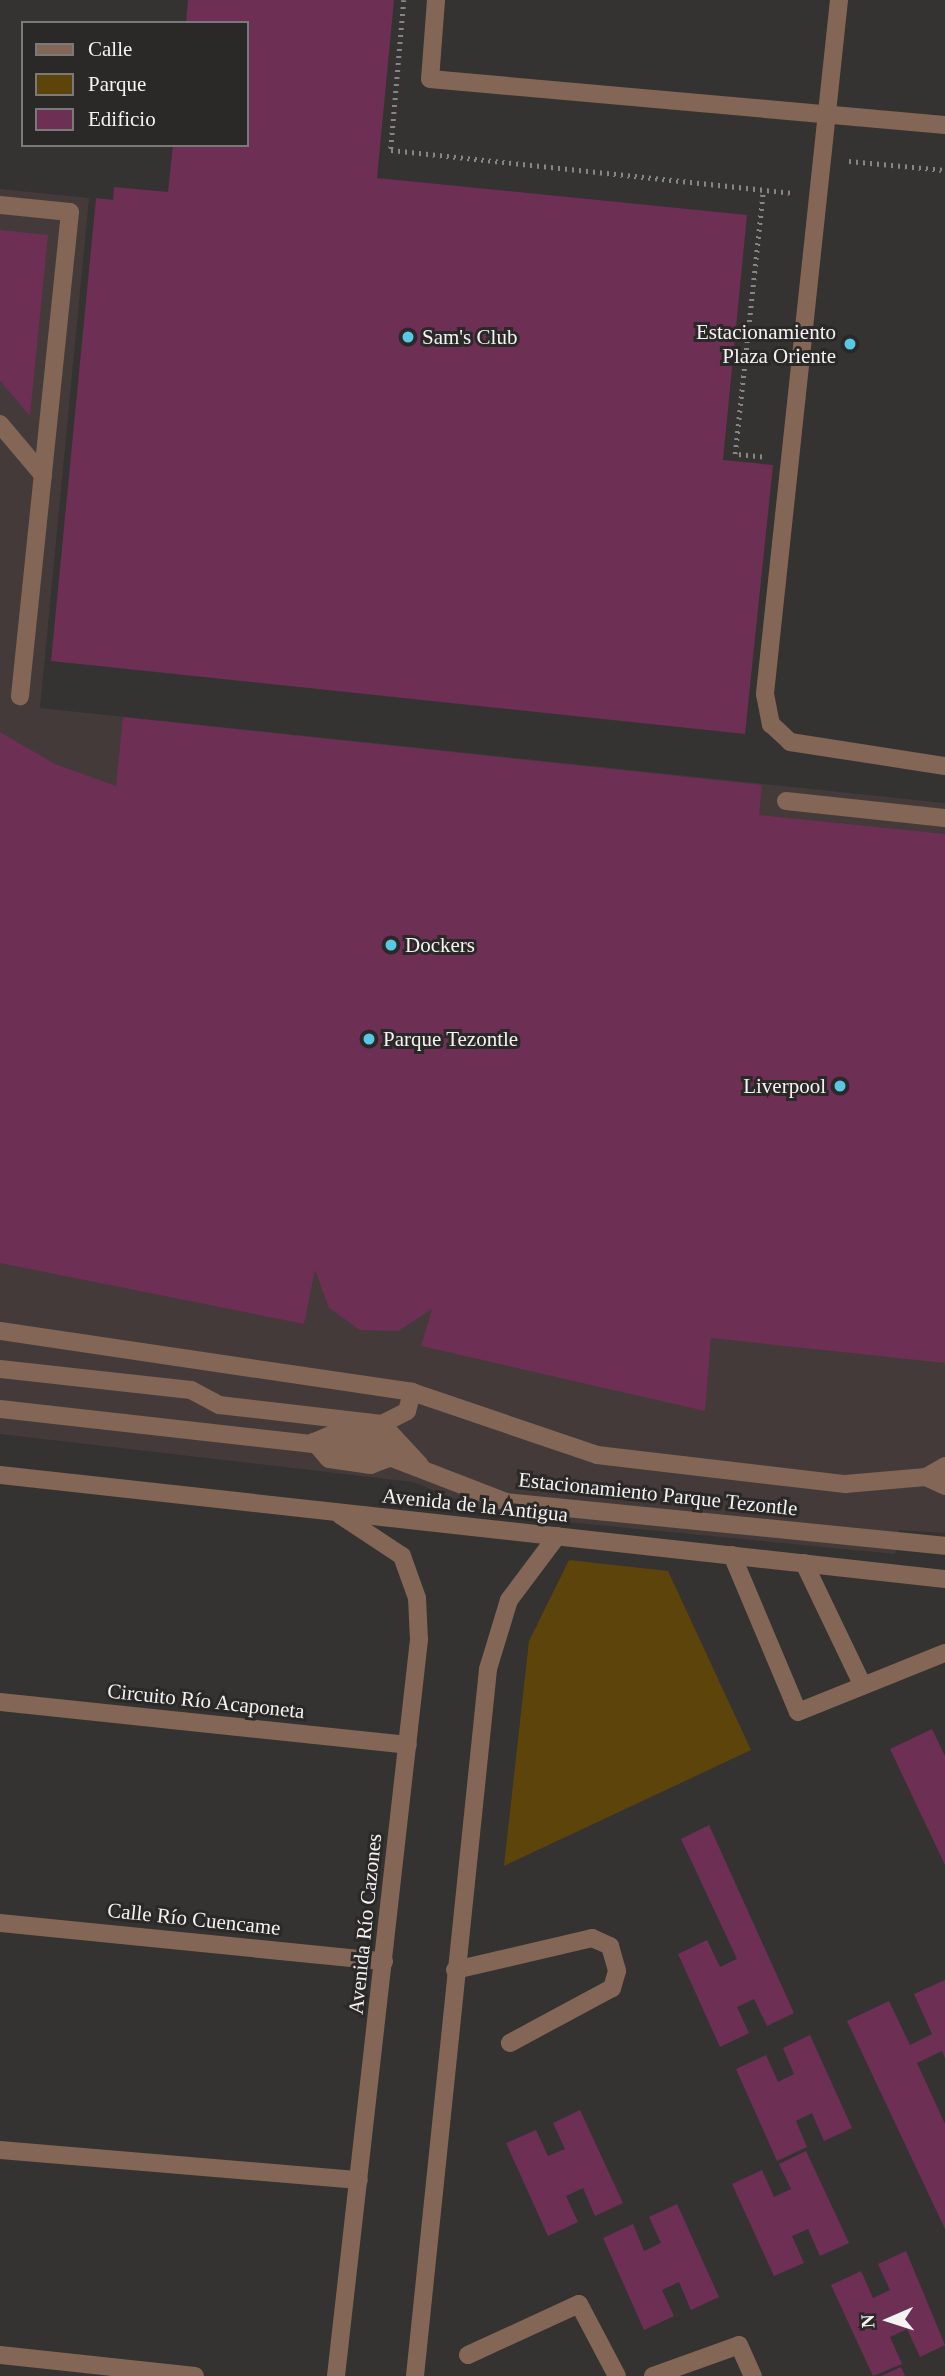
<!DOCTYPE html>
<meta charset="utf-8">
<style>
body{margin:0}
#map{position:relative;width:945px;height:2376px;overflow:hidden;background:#353232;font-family:"Times New Roman",serif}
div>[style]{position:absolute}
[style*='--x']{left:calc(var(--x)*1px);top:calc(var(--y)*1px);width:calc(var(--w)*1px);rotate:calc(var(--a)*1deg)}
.built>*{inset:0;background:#443a3a}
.green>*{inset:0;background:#5d440b}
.building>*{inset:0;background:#6d2f54}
.path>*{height:4.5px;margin-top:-2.25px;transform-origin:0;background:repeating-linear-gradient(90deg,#878585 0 2px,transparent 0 7px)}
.lane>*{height:18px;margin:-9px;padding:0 9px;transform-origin:9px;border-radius:9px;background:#836656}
.street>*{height:18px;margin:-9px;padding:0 9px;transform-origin:9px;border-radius:9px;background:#836656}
.dots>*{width:19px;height:19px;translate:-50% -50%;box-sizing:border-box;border:4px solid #2b2828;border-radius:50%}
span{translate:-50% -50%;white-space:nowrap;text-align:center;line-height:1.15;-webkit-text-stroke:6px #2b2828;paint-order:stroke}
.poi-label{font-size:21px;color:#f4f2f2}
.right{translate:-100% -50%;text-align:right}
.left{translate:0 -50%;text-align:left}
.street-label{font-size:21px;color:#f4f2f2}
.legend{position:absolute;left:21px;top:21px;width:228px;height:126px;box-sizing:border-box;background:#2b2828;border:2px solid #7b7979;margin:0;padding:9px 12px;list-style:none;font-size:21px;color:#f4f2f2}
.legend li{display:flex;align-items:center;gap:14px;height:35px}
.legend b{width:35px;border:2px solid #7b7979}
.north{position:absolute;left:854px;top:2285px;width:70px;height:70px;-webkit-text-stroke:5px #2b2828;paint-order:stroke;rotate:267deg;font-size:19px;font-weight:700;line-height:28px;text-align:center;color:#f4f2f2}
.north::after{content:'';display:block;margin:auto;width:24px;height:32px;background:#f4f2f2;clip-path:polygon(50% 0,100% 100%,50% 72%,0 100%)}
</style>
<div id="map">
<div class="built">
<i style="clip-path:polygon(0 189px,89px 198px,40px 708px,945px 803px,945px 1533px,899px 1530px,895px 1554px,495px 1515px,413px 1482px,0 1434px)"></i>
</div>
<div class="green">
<i style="clip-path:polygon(569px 1560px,668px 1571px,751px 1750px,504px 1866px,529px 1641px)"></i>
</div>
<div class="building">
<i style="clip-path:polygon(188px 0,394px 0,377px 178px,747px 215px,723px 460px,773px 465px,745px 734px,51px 661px,96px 198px,113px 200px,114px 187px,168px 192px,173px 145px,247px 145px,247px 23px,186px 23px)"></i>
<i style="clip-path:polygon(0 230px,48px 235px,30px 416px,0 381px)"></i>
<i style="clip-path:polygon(123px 717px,762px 785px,759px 815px,945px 834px,945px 1363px,711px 1338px,705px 1411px,421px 1346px,432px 1309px,398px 1331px,360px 1330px,329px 1308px,315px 1270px,304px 1324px,0 1263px,0 732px,55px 764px,116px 786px)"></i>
<i style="clip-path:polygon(932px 1729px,945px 1756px,945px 1865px,890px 1749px)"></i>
<i style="clip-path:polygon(709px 1825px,794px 2013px,767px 2026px,754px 1999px,737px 2007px,749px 2033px,720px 2047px,678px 1954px,707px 1940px,720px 1967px,737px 1959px,681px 1839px)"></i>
<i style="clip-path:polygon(945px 1980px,945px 2058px,942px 2051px,917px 2063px,945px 2124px,945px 2229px,847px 2021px,889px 2001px,910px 2045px,932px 2034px,914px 1994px)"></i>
<i style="clip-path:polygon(810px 2035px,852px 2128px,824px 2141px,812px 2113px,796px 2121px,807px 2147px,777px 2161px,736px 2069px,766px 2055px,778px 2082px,794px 2074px,783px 2048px)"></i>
<i style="clip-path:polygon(580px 2110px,623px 2203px,595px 2216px,583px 2188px,566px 2196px,578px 2222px,548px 2236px,506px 2143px,536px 2130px,548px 2156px,565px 2149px,553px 2123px)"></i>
<i style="clip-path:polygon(806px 2151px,849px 2243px,820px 2256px,808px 2229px,792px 2236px,804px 2263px,774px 2276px,732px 2184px,762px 2170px,774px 2197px,791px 2189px,779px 2164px)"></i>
<i style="clip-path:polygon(677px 2204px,719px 2297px,691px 2310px,679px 2282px,662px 2290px,674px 2316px,644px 2330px,603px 2238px,633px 2224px,644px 2251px,661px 2243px,649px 2217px)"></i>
<i style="clip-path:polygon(906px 2251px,945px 2345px,920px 2357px,907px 2329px,890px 2337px,902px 2364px,873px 2376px,831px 2285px,861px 2271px,873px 2298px,890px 2290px,878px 2264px)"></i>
<i style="clip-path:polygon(901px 2367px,905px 2376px,881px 2376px)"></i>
</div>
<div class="path">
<i style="--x:404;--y:0;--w:151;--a:95"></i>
<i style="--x:391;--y:150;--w:402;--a:6.1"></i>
<i style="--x:849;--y:161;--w:96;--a:5.4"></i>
<i style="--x:762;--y:457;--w:27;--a:-174"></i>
<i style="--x:735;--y:454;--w:265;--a:-83.9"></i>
</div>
<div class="lane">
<i style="--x:436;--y:0;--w:79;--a:94.3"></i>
<i style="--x:430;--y:79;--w:517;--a:5.1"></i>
<i style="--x:839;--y:0;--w:698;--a:96.09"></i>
<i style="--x:765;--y:694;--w:31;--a:79"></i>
<i style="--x:771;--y:724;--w:26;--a:43"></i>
<i style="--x:790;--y:742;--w:157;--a:8.8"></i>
<i style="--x:0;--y:205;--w:70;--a:5.7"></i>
<i style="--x:70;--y:212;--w:487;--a:95.9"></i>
<i style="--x:0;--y:424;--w:67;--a:49.9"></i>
<i style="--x:786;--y:801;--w:160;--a:6.1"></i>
<i style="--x:0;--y:1331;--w:416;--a:8.4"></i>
<i style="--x:412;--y:1392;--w:195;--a:18.8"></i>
<i style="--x:597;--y:1455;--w:250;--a:6.7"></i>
<i style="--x:845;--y:1484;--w:81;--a:-4.9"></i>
<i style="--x:926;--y:1477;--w:21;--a:25"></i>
<i style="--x:0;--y:1369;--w:192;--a:6.3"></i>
<i style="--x:191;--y:1390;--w:32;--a:28"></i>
<i style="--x:219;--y:1405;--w:164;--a:6.6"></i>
<i style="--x:382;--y:1424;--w:28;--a:-27"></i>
<i style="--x:407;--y:1411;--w:20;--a:-75"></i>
<i style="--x:0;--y:1409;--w:376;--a:6.4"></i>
<i style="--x:374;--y:1451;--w:142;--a:21.1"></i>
<i style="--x:506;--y:1502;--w:441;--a:5.7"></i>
<i style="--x:382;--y:1424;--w:56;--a:47.2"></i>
<i style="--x:335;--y:1433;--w:41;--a:5.6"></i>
<i style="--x:376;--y:1437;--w:26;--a:47"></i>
<i style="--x:394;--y:1456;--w:25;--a:159"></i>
<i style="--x:371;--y:1465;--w:42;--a:-171.9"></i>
<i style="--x:329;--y:1459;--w:23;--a:-131"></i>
<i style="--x:314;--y:1442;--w:23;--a:-23"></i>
<i style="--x:926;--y:1477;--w:22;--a:-30"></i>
<i style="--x:732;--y:1555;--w:170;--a:67.2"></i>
<i style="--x:798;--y:1712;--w:158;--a:-21.9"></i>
<i style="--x:804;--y:1563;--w:136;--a:64.4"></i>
<i style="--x:455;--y:1970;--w:141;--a:-13.1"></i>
<i style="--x:592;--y:1938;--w:20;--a:24"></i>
<i style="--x:610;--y:1946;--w:26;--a:74"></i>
<i style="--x:617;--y:1971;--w:18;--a:106"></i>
<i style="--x:612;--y:1988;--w:116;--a:151.7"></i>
<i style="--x:468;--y:2355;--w:122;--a:-24.7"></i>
<i style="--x:579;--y:2304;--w:81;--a:62.2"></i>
<i style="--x:653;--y:2376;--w:91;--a:-19.8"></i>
<i style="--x:739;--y:2345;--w:34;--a:66"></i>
</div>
<div class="street">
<i style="--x:0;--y:1475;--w:951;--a:6.28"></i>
<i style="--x:0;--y:1702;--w:410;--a:6"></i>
<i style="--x:0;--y:1923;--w:386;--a:5.7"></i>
<i style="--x:0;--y:2150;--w:360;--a:4.8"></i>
<i style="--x:0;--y:2355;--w:196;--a:6.1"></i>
<i style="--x:336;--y:2376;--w:741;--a:-83.57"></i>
<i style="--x:419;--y:1640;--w:42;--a:-92.7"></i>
<i style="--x:417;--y:1598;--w:45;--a:-109.7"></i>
<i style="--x:402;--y:1556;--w:74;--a:-146.5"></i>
<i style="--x:415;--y:2376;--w:711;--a:-84.1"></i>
<i style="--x:488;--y:1669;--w:72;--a:-73.1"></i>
<i style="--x:509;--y:1600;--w:80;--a:-53.1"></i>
</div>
<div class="dots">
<i style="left:408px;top:337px;background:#59c8e4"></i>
<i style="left:850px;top:344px;background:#59c8e4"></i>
<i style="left:391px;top:945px;background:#59c8e4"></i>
<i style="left:369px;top:1039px;background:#59c8e4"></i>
<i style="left:840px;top:1086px;background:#59c8e4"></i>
</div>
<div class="poi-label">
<span class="right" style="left:836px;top:344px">Estacionamiento<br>Plaza Oriente</span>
<span class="left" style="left:422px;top:337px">Sam's Club</span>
<span class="left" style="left:405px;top:945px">Dockers</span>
<span class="left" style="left:383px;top:1039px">Parque Tezontle</span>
<span class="right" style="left:826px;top:1086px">Liverpool</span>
</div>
<div class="street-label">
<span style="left:658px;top:1494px;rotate:6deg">Estacionamiento Parque Tezontle</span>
<span style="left:475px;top:1505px;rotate:6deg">Avenida de la Antigua</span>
<span style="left:206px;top:1701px;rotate:6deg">Circuito Río Acaponeta</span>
<span style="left:194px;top:1919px;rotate:6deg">Calle Río Cuencame</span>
<span style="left:365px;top:1924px;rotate:-84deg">Avenida Río Cazones</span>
</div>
<ul class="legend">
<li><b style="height:9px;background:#836656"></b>Calle</li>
<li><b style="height:19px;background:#5d440b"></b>Parque</li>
<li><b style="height:19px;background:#6d2f54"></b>Edificio</li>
</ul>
<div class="north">N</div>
</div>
